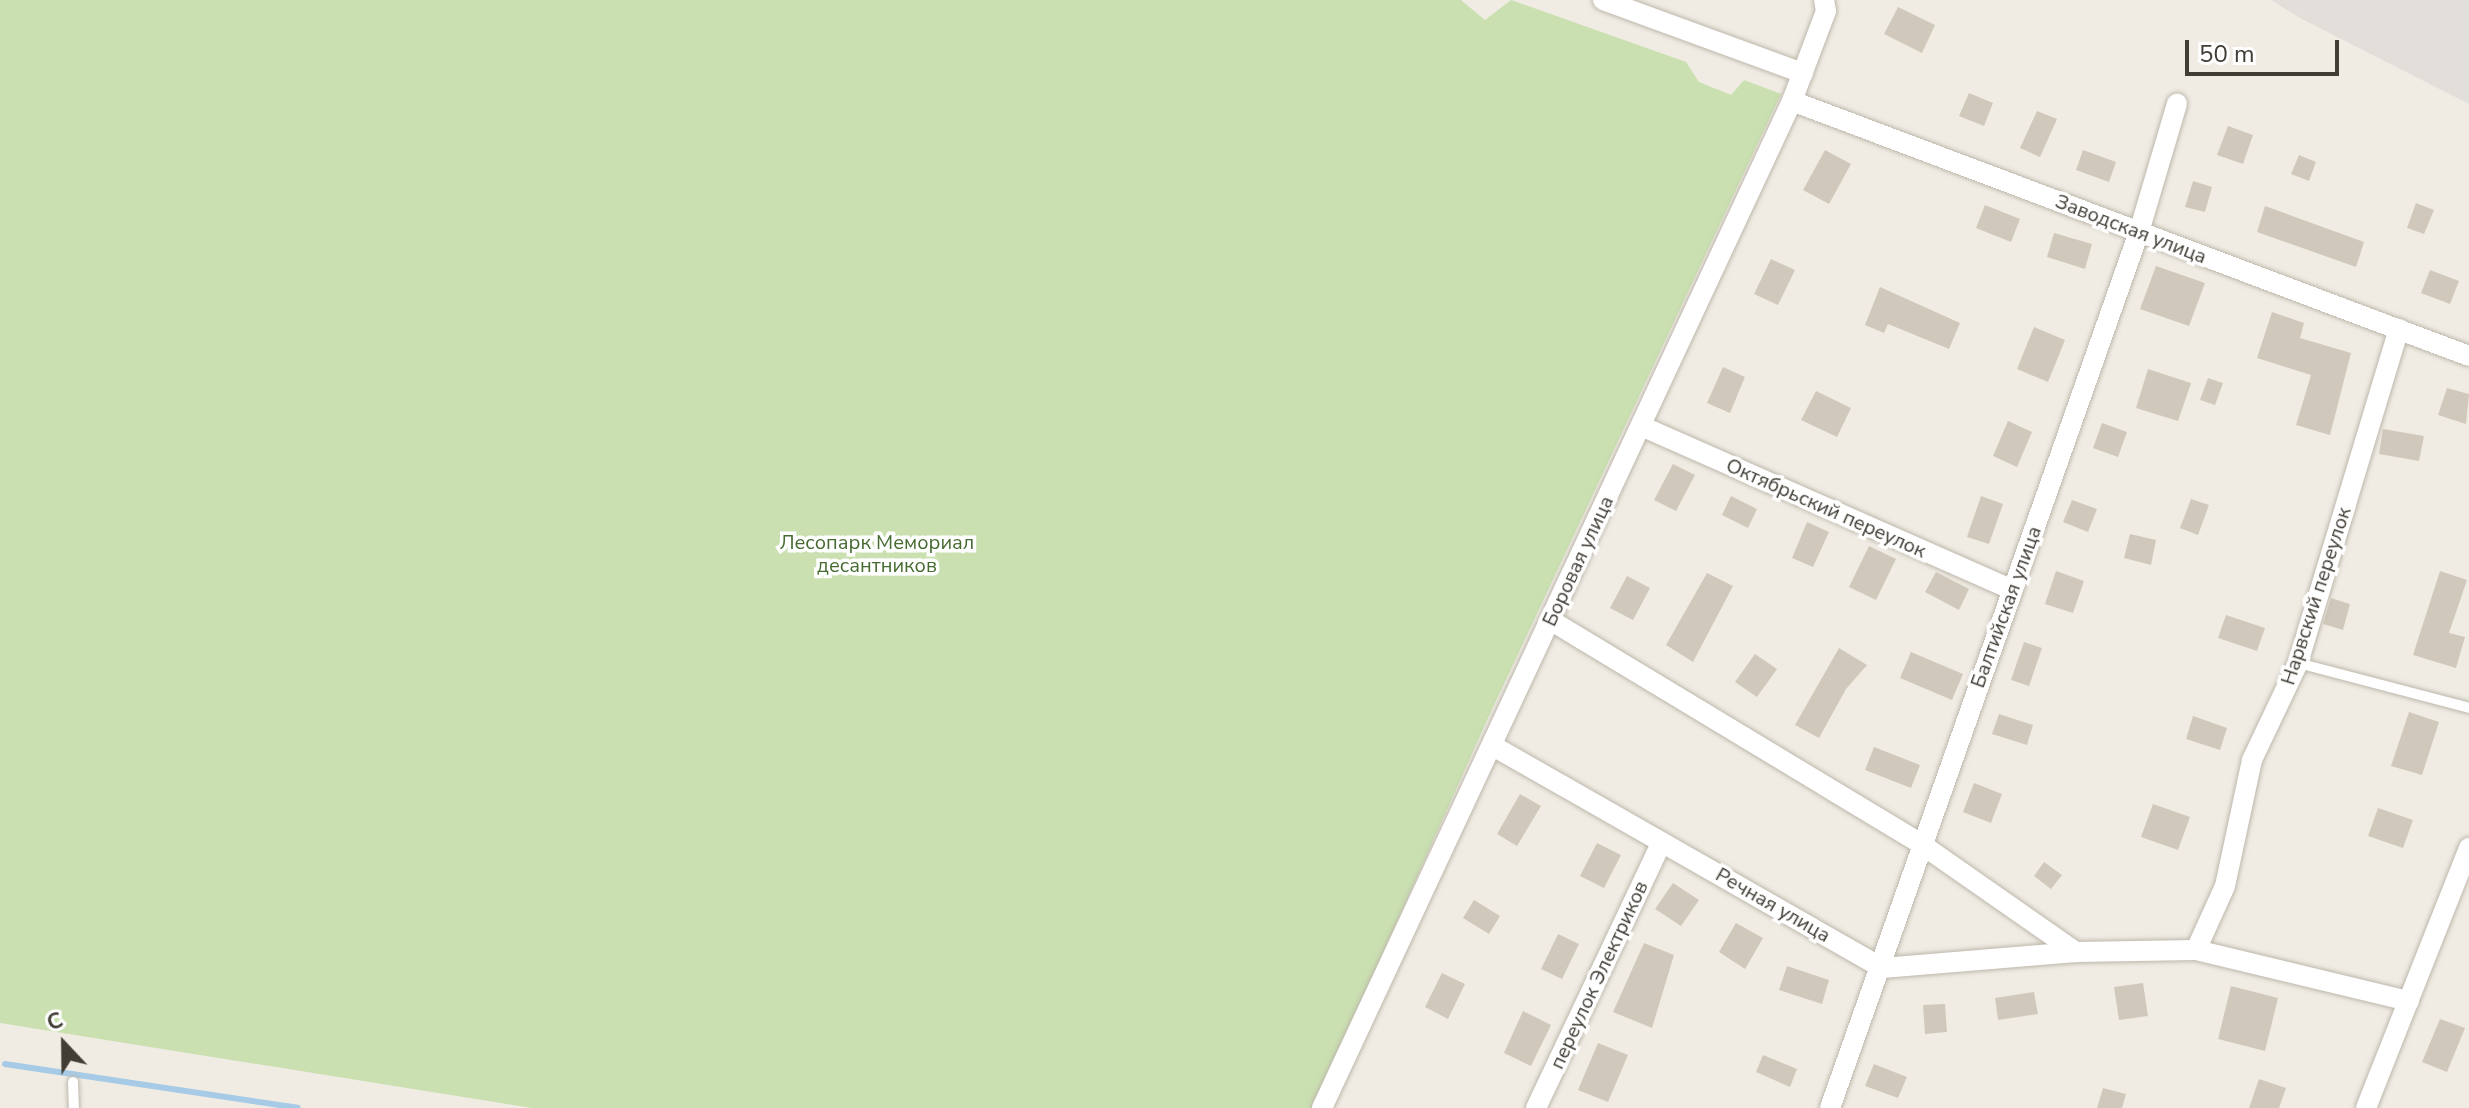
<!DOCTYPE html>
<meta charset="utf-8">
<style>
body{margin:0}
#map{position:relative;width:2469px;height:1108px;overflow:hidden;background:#f0ece4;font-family:"Nunito Sans",sans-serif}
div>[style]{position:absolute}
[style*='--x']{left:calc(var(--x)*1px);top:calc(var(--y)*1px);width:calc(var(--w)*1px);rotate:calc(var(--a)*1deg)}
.industrial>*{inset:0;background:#e2ded9}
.green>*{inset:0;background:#cae0b1}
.stream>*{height:6px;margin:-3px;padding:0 3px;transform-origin:3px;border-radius:3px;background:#a7cbe6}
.building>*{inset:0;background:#d0c8bb}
.roads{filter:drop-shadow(0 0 2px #bdb7ab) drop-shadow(0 0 2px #bdb7ab)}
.lane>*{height:10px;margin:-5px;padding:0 5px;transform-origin:5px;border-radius:5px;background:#fff}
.street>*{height:20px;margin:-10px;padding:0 10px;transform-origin:10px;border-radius:10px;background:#fff}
span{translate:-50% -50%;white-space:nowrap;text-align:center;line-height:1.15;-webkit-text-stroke:7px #fff;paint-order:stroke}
.street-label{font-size:20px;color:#413d35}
.park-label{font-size:20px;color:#466b30}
.north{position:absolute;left:24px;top:1004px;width:80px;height:80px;-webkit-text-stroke:6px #fff;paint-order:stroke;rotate:338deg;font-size:22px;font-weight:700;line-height:32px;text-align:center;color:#413d35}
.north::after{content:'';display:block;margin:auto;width:28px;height:36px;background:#413d35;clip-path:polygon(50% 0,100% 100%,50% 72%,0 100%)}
.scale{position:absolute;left:2185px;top:40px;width:154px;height:36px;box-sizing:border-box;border:4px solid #413d35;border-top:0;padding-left:10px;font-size:24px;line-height:28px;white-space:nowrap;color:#413d35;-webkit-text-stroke:6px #fff;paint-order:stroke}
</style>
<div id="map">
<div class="industrial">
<i style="clip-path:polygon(2271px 0,2469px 0,2469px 104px,2302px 19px)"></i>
</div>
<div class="green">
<i style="clip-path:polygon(0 0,1461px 0,1485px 20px,1511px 0,1686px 62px,1699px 82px,1731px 95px,1744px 80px,1781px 94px,1488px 718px,1314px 1108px,532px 1108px,0 1023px)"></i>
</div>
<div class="stream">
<i style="--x:5;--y:1064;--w:296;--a:8.5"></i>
</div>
<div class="building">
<i style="clip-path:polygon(1898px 7px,1935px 25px,1922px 53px,1884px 34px)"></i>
<i style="clip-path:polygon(1969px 93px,1993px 103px,1984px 126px,1959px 116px)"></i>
<i style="clip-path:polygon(2037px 111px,2057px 119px,2040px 157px,2020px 148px)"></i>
<i style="clip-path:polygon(2228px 126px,2253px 135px,2243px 164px,2217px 155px)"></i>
<i style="clip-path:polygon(1825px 150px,1851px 164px,1829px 204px,1803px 190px)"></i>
<i style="clip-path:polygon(2083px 150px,2116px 162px,2109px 182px,2076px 170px)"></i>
<i style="clip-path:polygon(2299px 155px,2316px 162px,2309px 181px,2291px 174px)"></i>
<i style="clip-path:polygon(2193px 181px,2212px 187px,2205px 212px,2185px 207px)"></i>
<i style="clip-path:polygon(2416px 203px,2434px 210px,2424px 234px,2407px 228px)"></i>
<i style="clip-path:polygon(1985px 205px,2020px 219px,2011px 242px,1976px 228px)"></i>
<i style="clip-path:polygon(2265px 206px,2364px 242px,2356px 267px,2257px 232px)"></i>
<i style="clip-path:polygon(2054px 233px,2092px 244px,2085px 269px,2047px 257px)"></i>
<i style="clip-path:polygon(1771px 259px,1795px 270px,1778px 305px,1754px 294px)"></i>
<i style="clip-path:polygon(2156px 266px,2205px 283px,2189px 326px,2140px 309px)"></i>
<i style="clip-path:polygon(2430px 270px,2459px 281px,2450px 304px,2421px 293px)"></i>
<i style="clip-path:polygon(1880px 287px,1960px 323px,1949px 349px,1888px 324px,1884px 333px,1865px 325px)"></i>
<i style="clip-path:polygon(2272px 312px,2304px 323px,2300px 338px,2351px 353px,2330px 435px,2296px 425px,2311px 375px,2257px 358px)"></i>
<i style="clip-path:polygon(2034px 327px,2065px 340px,2048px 382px,2017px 369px)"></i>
<i style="clip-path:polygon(1723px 367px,1745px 377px,1730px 413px,1707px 403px)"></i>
<i style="clip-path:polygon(2148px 369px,2191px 383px,2178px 421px,2136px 408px)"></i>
<i style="clip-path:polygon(2208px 378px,2223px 383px,2215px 405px,2200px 400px)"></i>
<i style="clip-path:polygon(2447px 388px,2469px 394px,2466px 424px,2438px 415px)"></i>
<i style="clip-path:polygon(1816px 391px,1851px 408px,1837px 437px,1801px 420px)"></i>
<i style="clip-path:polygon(2008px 421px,2032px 432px,2017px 467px,1993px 456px)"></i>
<i style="clip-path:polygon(2102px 423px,2127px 432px,2118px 457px,2093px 448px)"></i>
<i style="clip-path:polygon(2383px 429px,2424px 436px,2419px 461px,2379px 454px)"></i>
<i style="clip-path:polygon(1673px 464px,1695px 475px,1676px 511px,1654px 500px)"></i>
<i style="clip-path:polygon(1731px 496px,1757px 509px,1748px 528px,1722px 515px)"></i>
<i style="clip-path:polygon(1981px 496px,2003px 504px,1989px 544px,1967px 537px)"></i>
<i style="clip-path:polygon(2191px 499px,2209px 505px,2198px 535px,2180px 528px)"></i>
<i style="clip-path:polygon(2072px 500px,2097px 509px,2088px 532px,2063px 522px)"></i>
<i style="clip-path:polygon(1807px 522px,1829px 532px,1813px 567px,1792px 558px)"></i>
<i style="clip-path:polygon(2130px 534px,2156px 540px,2151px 565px,2124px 558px)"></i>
<i style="clip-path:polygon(1869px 546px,1896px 559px,1876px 600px,1849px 587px)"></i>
<i style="clip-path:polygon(2056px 571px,2084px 581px,2073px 613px,2045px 604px)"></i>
<i style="clip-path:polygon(2440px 571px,2467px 580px,2449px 633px,2465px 637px,2456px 668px,2413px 655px)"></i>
<i style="clip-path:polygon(1936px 572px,1969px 589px,1959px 610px,1925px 592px)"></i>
<i style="clip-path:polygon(1707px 573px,1733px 586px,1693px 662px,1666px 645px)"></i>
<i style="clip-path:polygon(1627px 576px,1650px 588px,1633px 620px,1610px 608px)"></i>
<i style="clip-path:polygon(2331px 598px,2350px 604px,2343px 630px,2323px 624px)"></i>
<i style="clip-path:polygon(2226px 615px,2265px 628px,2257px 651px,2218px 638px)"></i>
<i style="clip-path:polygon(2024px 642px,2042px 648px,2029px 686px,2011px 680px)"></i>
<i style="clip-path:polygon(1839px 648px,1867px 665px,1846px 689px,1819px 738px,1795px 725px)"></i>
<i style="clip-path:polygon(1911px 652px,1963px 674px,1952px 700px,1900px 678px)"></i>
<i style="clip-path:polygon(1755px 654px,1777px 669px,1757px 697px,1735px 682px)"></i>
<i style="clip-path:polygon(2409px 712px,2439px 722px,2422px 775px,2391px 766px)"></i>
<i style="clip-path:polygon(1999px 714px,2033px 725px,2027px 745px,1992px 734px)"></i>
<i style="clip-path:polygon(2193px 716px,2227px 728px,2220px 750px,2186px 739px)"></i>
<i style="clip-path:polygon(1874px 747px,1920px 765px,1911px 788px,1865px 770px)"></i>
<i style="clip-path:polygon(1974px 783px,2002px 794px,1991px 823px,1963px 812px)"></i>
<i style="clip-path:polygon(1520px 794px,1541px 806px,1517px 846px,1497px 834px)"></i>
<i style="clip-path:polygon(2153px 804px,2190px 817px,2178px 850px,2141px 837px)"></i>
<i style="clip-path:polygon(2378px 808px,2413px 820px,2403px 848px,2368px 836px)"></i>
<i style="clip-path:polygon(1597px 843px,1621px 855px,1604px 888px,1580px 876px)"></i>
<i style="clip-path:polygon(2044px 862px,2062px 875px,2051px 889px,2034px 876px)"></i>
<i style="clip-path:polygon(1673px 883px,1699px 900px,1681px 926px,1655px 909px)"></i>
<i style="clip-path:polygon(1474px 900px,1500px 916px,1489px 934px,1463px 918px)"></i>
<i style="clip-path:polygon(1736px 923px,1763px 938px,1745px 969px,1719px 952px)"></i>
<i style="clip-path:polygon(1558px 934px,1579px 944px,1562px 979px,1541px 969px)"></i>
<i style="clip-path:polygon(1644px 943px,1674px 955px,1652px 1028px,1613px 1012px)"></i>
<i style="clip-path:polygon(1787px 966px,1829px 980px,1822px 1004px,1779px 990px)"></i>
<i style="clip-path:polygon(1442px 973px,1465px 984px,1448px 1019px,1425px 1007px)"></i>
<i style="clip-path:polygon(2143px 983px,2148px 1016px,2119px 1020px,2114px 987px)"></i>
<i style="clip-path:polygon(2231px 986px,2278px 998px,2265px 1051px,2218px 1039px)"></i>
<i style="clip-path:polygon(2034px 992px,2038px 1014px,1998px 1020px,1995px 998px)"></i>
<i style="clip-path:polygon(1945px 1004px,1947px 1032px,1925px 1034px,1923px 1005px)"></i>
<i style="clip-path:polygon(1523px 1011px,1551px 1025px,1531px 1066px,1504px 1053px)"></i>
<i style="clip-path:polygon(2440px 1019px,2465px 1028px,2447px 1072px,2422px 1062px)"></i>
<i style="clip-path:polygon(1598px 1043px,1628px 1055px,1608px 1102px,1578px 1090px)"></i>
<i style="clip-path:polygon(1763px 1055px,1797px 1069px,1790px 1087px,1756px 1072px)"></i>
<i style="clip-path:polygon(1874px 1064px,1907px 1077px,1898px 1098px,1865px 1086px)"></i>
<i style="clip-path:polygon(2259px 1079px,2286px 1088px,2279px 1108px,2249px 1108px)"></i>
<i style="clip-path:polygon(2103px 1088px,2126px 1094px,2122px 1108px,2097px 1108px)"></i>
</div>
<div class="roads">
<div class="lane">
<i style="--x:2298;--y:663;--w:177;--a:14.7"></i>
<i style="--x:73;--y:1082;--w:26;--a:88"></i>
</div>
<div class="street">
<i style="--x:1603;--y:0;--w:213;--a:20.1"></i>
<i style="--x:1792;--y:101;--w:723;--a:20.64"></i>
<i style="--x:1641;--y:426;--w:406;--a:23.8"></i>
<i style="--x:1550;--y:620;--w:433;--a:31.1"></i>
<i style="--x:1921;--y:844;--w:189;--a:34.9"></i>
<i style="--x:1493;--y:746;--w:448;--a:29.7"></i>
<i style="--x:1882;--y:968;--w:195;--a:-4.7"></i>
<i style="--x:2076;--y:952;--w:120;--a:-1"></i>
<i style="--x:2196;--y:950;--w:219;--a:13.5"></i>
<i style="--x:2196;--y:950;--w:70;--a:-65.6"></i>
<i style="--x:2225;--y:886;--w:129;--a:-77.9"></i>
<i style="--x:2252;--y:760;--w:107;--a:-64.6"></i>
<i style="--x:2298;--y:663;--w:349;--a:-73.2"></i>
<i style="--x:1322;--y:1108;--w:1111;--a:-64.98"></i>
<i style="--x:1792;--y:101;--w:96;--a:-69.3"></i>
<i style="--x:1826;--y:11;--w:11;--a:-100"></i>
<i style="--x:1536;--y:1108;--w:294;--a:-64.7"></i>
<i style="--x:1830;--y:1108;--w:929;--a:-70.57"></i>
<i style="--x:2139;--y:232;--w:134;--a:-73.5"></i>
<i style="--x:2366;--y:1108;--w:280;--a:-68.4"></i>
</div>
</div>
<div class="street-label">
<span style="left:2131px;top:229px;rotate:21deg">Заводская улица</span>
<span style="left:1826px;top:508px;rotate:24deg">Октябрьский переулок</span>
<span style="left:1578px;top:561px;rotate:-65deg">Боровая улица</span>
<span style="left:2316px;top:596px;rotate:-72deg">Нарвский переулок</span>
<span style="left:2006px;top:607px;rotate:-70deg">Балтийская улица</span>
<span style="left:1773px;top:905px;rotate:30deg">Речная улица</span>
<span style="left:1599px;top:975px;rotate:-65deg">переулок Электриков</span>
</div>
<div class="park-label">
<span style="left:877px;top:554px">Лесопарк Мемориал<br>десантников</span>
</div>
<div class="north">С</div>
<div class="scale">50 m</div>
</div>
